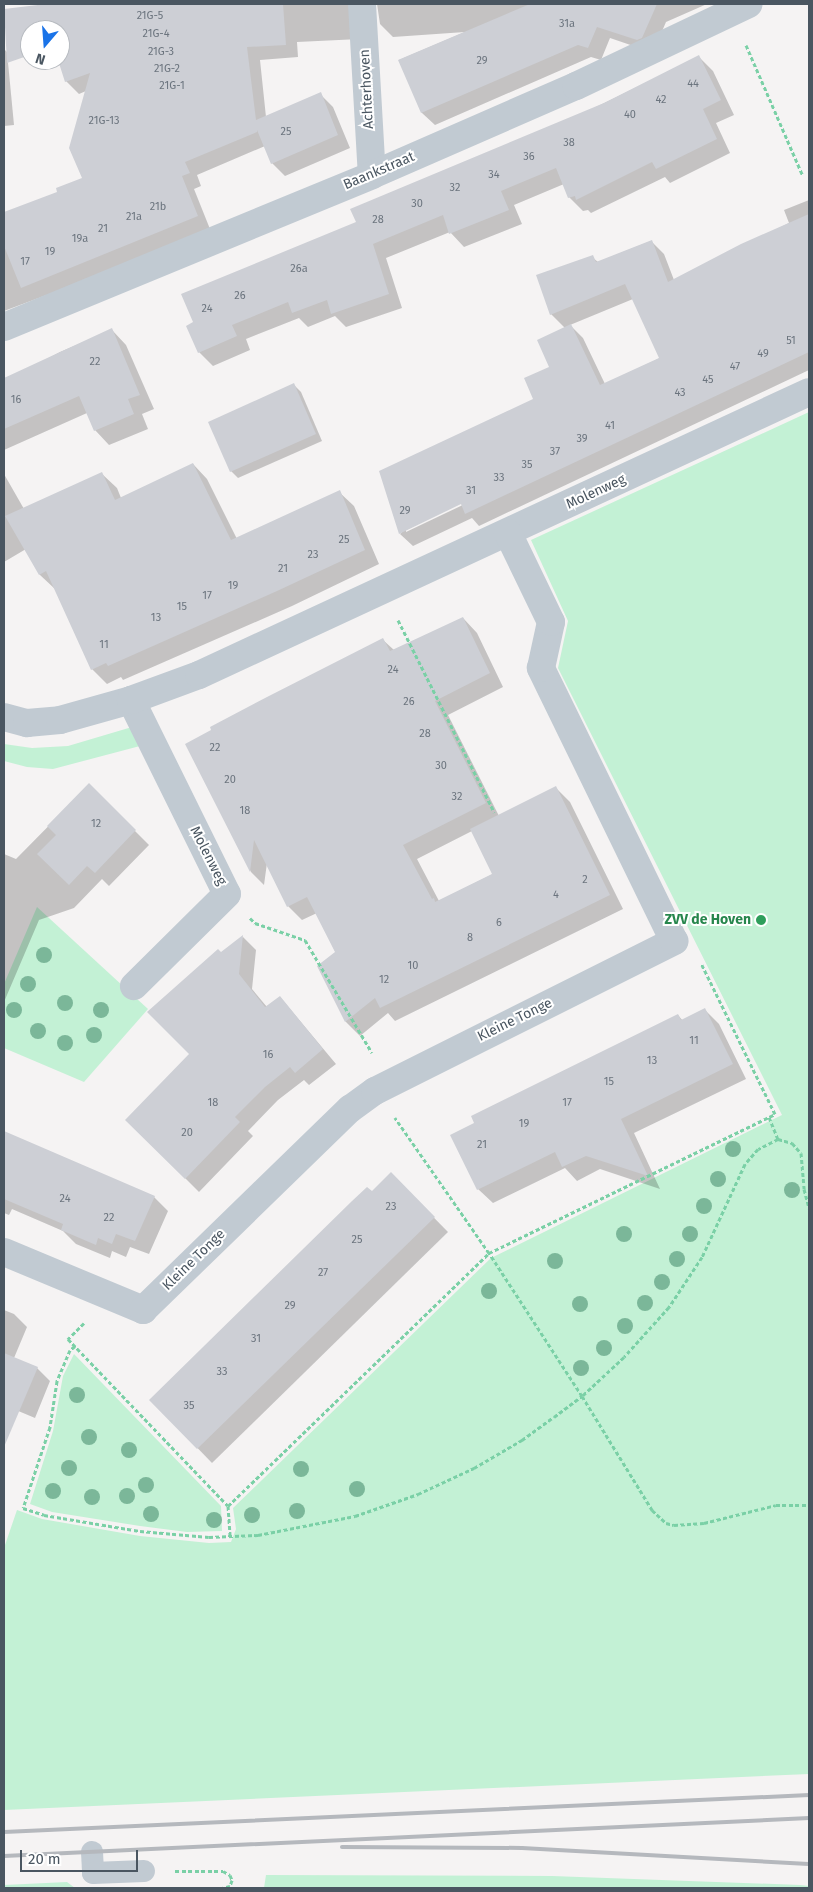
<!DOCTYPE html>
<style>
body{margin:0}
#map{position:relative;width:813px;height:1892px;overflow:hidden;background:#f5f3f3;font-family:"Fira Sans",sans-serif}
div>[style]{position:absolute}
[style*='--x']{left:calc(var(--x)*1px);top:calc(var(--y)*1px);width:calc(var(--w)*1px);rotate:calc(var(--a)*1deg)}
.green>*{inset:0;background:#c3f1d5}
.shadow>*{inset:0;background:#0003}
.building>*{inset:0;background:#cdcfd5}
.path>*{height:3px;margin-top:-1.5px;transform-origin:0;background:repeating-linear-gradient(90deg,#7ad0a6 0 4px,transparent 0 6.5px)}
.service>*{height:22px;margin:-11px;padding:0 11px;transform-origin:11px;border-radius:11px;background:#c1cad2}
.minor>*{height:28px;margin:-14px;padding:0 14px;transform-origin:14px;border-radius:14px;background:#c1cad2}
.rail>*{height:4px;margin:-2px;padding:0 2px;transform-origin:2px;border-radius:2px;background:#b5b8bd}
.trees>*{width:16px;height:16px;margin:-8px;border-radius:50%;background:#7bb799}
.dots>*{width:14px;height:14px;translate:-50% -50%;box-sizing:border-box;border:2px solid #fff;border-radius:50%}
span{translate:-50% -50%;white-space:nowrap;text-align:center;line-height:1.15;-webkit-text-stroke:4px #fff;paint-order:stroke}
.number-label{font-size:11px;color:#6b747e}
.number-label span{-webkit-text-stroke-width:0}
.street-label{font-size:14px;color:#4a5661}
.leisure-label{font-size:14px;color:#27864d;font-weight:700}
.right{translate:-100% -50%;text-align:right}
.frame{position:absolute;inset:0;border:5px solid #4a5661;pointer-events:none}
.north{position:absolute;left:20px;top:20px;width:50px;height:50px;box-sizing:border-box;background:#fff;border:1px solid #b7bbc0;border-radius:50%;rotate:198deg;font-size:14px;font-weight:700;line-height:20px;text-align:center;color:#4a5661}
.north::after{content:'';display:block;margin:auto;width:18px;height:22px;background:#1a73e8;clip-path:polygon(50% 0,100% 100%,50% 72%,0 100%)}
.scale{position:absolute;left:20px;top:1850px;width:118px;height:22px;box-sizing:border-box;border:2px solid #4a5661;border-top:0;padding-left:6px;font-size:15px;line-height:18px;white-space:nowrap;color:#4a5661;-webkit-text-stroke:4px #fff;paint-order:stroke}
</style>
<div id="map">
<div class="green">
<i style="clip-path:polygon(809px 412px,809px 1774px,4px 1810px,4px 1548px,17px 1510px,42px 1519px,140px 1536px,209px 1543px,231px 1542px,236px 1529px,233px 1508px,491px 1258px,782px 1115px,558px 668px,568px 621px,531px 540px)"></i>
<i style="clip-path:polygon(132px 727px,140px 746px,53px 769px,27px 767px,4px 761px,4px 744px,32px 748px,68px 746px)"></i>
<i style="clip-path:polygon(37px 907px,148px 1009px,84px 1082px,4px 1048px,4px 984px)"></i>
<i style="clip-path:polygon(74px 1354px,221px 1506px,222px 1531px,187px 1532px,140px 1526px,52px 1512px,30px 1504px,53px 1431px,63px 1376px)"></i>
<i style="clip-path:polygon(266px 1875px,552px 1876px,800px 1885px,809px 1886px,809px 1888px,264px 1888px)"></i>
<i style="clip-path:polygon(67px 1882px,75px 1888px,4px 1888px,4px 1885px)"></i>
</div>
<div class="shadow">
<i style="clip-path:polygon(56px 4px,366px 4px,360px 39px,297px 42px,298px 57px,260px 60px,266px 117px,320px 94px,333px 107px,350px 148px,285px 176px,272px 163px,265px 146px,197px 175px,201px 186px,194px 189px,210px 229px,84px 281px,4px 311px,4px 214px,59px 192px,84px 178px,86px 91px,79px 94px,66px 81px,59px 60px,60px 30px,49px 30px,40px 6px)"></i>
<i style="clip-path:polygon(377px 4px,707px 4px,666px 22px,654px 50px,651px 52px,610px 38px,601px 60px,591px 57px,435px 125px,422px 113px,399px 60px,465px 32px,393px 37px,380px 24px)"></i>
<i style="clip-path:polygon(4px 49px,7px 52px,14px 125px,4px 126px)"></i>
<i style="clip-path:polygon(699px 57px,713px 71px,734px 115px,716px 123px,730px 153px,670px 183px,665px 177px,591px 213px,588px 210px,583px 211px,569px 197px,564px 184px,514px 205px,522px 224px,464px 247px,450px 232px,386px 258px,402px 308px,346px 327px,335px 316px,308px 327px,299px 318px,246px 339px,250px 350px,213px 366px,199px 352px,188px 327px,357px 223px)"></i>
<i style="clip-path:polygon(evenodd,809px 200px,809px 370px,479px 526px,472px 518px,413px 546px,400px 534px,535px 399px,551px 367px,565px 328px,551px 314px,592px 257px,598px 262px,651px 241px,664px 254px,674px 280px,789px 223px,784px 210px,809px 200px,633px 299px,660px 358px,605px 384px,583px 338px,570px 325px,633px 299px,809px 200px,466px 500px,467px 503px,406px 532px,406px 530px,466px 500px)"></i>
<i style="clip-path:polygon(112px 330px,126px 345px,154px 409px,142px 414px,148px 429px,109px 445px,95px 430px,87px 413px,4px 450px,4px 382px,60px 352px)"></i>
<i style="clip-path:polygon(294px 385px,301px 392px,322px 441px,238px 478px,231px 471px)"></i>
<i style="clip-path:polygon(193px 464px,207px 479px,237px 539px,339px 492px,354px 506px,379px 564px,292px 606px,123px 680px,121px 677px,107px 684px,92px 669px,55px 589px,40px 575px,26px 549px,4px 562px,4px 474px,24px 509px,102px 474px,117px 488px,121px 498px)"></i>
<i style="clip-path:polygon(evenodd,463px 618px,477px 633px,503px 687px,448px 715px,499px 816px,556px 788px,570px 802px,623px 909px,395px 1021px,388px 1013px,360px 1036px,346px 1022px,318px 967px,336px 953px,317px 913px,302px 920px,288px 906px,267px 863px,264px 885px,251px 872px,187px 744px,383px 640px,394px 650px,463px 618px,472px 831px,493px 874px,439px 901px,417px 859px,472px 831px)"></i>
<i style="clip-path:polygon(89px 785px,149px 845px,109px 886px,102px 879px,74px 908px,39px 920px,4px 1002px,4px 854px,16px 859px)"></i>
<i style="clip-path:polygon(243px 937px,256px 950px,252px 989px,267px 1007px,280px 997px,336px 1064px,309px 1085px,304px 1080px,278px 1100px,248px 1131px,253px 1136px,199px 1192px,127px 1120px,191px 1054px,221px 954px)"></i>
<i style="clip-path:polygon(705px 1010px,719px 1024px,746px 1079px,634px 1133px,660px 1189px,600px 1169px,577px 1181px,565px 1168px,493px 1203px,478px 1189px,678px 1015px,683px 1021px)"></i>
<i style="clip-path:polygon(4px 1133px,154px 1197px,168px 1211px,149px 1254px,130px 1247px,126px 1257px,112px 1251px,110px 1258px,76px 1244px,63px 1231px,12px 1209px,9px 1215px,4px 1213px)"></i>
<i style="clip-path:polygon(391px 1174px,448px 1232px,212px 1463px,151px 1400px)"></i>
<i style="clip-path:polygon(4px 1310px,14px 1314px,27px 1327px,14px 1358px,37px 1368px,50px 1381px,35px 1418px,4px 1405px)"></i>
</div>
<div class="building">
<i style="clip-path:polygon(46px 4px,283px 4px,286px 45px,247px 47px,256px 120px,321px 92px,338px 135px,271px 164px,257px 130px,257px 132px,185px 162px,190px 173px,182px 176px,198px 216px,21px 288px,4px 246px,4px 212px,57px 192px,56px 188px,82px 178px,69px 148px,90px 73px,65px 82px,58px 60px,60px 60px,60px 30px,30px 30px,30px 55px,7px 63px,4px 9px)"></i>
<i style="clip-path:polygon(530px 4px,657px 4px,642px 38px,637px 40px,597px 27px,588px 48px,578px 45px,421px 113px,398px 60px)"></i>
<i style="clip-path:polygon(699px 55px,721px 100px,703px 109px,717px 139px,656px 169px,652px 162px,576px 200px,575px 196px,568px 198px,556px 168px,501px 191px,509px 210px,449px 234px,443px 215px,373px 244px,389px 294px,331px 314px,327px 300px,292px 313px,288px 302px,232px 325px,237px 336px,198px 353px,186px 326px,193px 322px,181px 294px,356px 222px,350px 209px,604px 103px)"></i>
<i style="clip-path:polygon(809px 214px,809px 352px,465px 514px,461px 504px,399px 534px,379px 471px,533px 399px,524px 378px,549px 367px,537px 340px,571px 324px,600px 385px,659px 358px,625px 284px,550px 315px,536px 275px,593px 255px,596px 262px,652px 240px,668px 282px,741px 244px)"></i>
<i style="clip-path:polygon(112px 328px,140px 395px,128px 399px,134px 414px,94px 431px,79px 396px,4px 429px,4px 378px)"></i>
<i style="clip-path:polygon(294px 383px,316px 434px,230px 472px,208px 422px)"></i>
<i style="clip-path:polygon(193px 463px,231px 540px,340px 490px,365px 550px,277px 591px,108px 666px,106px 663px,91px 670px,46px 571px,39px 575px,5px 516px,102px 472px,115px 500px)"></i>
<i style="clip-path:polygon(463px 617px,490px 673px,435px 701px,486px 803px,403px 845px,432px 899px,434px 898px,435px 902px,492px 874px,470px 829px,556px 786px,610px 895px,380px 1008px,375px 998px,345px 1022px,317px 966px,335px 952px,307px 897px,287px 907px,254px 840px,250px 872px,185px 744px,211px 730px,210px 727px,267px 697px,383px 638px,390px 651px)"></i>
<i style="clip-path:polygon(89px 783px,136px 830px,95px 873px,87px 866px,69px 885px,37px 854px,56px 835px,47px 826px)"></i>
<i style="clip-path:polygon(243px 935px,239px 974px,265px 1007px,280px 996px,323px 1049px,295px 1073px,290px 1067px,265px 1087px,235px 1117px,240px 1122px,185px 1179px,125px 1120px,189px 1054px,147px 1012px,218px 949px,221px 952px)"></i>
<i style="clip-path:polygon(705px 1008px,733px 1064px,621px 1119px,648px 1176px,586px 1156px,562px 1167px,555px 1152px,477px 1190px,450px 1135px,474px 1123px,471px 1116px,678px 1014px,681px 1020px)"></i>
<i style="clip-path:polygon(4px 1131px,155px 1196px,135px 1241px,116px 1234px,112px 1244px,98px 1238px,96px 1245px,61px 1230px,63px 1224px,4px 1199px)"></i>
<i style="clip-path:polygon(391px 1172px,435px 1217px,197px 1449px,149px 1400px,352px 1201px,367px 1187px,372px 1191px)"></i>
<i style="clip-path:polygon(4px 1353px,38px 1367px,4px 1447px)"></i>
</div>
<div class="path">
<i style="--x:746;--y:45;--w:141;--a:66.5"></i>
<i style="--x:398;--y:620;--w:215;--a:63.4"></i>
<i style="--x:250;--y:918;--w:7;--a:45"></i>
<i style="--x:255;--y:923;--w:53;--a:18.8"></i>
<i style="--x:305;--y:940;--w:131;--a:59.3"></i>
<i style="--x:769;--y:1117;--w:24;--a:68"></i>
<i style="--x:778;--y:1139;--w:15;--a:16"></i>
<i style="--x:792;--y:1143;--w:13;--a:48"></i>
<i style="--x:801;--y:1153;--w:36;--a:85"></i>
<i style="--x:804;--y:1189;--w:20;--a:75"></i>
<i style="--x:778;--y:1139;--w:22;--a:153"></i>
<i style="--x:758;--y:1149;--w:20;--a:131"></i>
<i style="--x:745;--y:1164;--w:102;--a:114.8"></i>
<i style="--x:702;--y:1257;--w:60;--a:123.4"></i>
<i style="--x:669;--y:1307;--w:67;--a:132"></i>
<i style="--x:624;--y:1357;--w:57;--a:137.1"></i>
<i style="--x:582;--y:1396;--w:134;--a:58.4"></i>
<i style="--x:652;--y:1510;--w:19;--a:43"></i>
<i style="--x:666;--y:1523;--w:8;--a:14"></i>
<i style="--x:674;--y:1525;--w:30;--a:-4"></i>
<i style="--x:704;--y:1523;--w:74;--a:-14"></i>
<i style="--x:776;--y:1505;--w:33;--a:0"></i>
<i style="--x:84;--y:1323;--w:23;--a:135"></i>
<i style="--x:68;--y:1339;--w:231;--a:46.2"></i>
<i style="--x:228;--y:1506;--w:363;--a:-44.1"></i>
<i style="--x:489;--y:1253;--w:318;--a:-25.9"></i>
<i style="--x:775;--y:1114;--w:168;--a:-116.1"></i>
<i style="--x:75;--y:1346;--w:6;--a:141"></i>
<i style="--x:70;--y:1350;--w:34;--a:113"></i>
<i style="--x:57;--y:1381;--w:47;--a:98.7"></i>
<i style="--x:50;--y:1427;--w:85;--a:108.4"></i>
<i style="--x:23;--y:1508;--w:22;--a:18"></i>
<i style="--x:44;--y:1515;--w:97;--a:9.5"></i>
<i style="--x:140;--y:1531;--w:69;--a:5"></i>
<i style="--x:209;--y:1537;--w:49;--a:-2.3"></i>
<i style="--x:258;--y:1535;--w:99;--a:-11.1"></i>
<i style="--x:355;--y:1516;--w:67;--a:-19.2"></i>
<i style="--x:418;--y:1494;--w:62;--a:-24.9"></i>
<i style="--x:474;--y:1468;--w:56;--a:-30.3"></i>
<i style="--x:522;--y:1440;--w:39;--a:-36"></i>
<i style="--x:554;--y:1417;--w:35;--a:-37"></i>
<i style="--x:582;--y:1396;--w:171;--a:-123"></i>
<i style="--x:489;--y:1253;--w:165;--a:-124.8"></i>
<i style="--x:228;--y:1506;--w:31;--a:86"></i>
<i style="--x:175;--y:1871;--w:48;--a:0"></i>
<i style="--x:223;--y:1871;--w:8;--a:30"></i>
<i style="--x:230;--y:1875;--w:5;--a:68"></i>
<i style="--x:232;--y:1880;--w:6;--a:108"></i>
<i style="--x:230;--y:1886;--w:8;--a:166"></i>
</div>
<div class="service">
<i style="--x:92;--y:1852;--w:21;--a:87"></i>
<i style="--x:93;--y:1873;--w:51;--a:-2.2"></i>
</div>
<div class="minor">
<i style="--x:362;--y:4;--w:171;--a:86.7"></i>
<i style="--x:4;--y:327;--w:398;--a:-22.4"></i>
<i style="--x:372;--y:175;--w:223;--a:-23.6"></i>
<i style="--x:576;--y:86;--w:191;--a:-25.4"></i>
<i style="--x:131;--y:700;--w:216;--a:63.7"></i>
<i style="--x:227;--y:894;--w:131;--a:135.3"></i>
<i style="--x:4;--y:717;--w:24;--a:15"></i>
<i style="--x:27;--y:723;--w:33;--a:-5"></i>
<i style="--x:60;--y:720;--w:74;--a:-15.7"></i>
<i style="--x:131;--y:700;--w:72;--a:-20.2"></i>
<i style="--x:199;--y:675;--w:672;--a:-24.89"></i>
<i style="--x:4;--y:1252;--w:151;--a:22.6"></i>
<i style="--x:143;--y:1310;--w:289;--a:-44.2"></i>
<i style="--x:350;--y:1109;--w:31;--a:-36"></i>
<i style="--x:375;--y:1091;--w:335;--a:-26.6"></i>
<i style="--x:674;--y:941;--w:304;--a:-116"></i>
<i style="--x:541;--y:668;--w:47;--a:-77.7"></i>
<i style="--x:551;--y:622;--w:99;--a:-115.8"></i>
</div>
<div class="rail">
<i style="--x:4;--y:1832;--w:806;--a:-2.63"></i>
<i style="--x:342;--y:1847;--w:180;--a:0.3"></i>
<i style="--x:522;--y:1848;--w:287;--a:3.2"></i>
<i style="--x:4;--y:1856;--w:806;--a:-2.7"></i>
</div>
<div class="trees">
<i style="left:44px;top:955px"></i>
<i style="left:28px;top:984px"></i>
<i style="left:65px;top:1003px"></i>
<i style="left:14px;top:1010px"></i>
<i style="left:101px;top:1010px"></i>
<i style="left:38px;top:1031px"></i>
<i style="left:94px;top:1035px"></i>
<i style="left:65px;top:1043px"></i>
<i style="left:733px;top:1149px"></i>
<i style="left:718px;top:1179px"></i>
<i style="left:792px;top:1190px"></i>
<i style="left:704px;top:1206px"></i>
<i style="left:624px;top:1234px"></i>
<i style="left:690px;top:1234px"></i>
<i style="left:677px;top:1259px"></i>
<i style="left:555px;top:1261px"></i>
<i style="left:662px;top:1282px"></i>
<i style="left:489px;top:1291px"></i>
<i style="left:645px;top:1303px"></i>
<i style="left:580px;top:1304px"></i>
<i style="left:625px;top:1326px"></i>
<i style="left:604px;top:1348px"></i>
<i style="left:581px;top:1368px"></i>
<i style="left:77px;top:1395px"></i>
<i style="left:89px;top:1437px"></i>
<i style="left:129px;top:1450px"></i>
<i style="left:69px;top:1468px"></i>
<i style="left:301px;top:1469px"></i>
<i style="left:146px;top:1485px"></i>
<i style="left:357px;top:1489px"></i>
<i style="left:53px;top:1491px"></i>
<i style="left:127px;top:1496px"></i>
<i style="left:92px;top:1497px"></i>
<i style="left:297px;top:1511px"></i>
<i style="left:151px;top:1514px"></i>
<i style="left:252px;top:1515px"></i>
<i style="left:214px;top:1520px"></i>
</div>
<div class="dots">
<i style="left:761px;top:920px;background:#2e9e5b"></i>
</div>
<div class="number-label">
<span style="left:150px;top:16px">21G-5</span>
<span style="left:567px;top:24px">31a</span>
<span style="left:156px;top:34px">21G-4</span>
<span style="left:161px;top:52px">21G-3</span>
<span style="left:482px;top:61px">29</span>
<span style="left:167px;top:69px">21G-2</span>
<span style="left:693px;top:84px">44</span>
<span style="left:172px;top:86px">21G-1</span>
<span style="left:661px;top:100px">42</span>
<span style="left:630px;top:115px">40</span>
<span style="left:104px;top:121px">21G-13</span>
<span style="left:286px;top:132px">25</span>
<span style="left:569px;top:143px">38</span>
<span style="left:529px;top:157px">36</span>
<span style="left:494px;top:175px">34</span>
<span style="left:455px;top:188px">32</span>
<span style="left:417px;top:204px">30</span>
<span style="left:158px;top:207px">21b</span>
<span style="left:134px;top:217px">21a</span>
<span style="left:378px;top:220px">28</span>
<span style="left:103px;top:229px">21</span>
<span style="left:80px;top:239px">19a</span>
<span style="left:50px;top:252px">19</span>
<span style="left:25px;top:262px">17</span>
<span style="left:299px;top:269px">26a</span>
<span style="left:240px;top:296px">26</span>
<span style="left:207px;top:309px">24</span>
<span style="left:791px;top:341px">51</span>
<span style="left:763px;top:354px">49</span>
<span style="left:95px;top:362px">22</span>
<span style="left:735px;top:367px">47</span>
<span style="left:708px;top:380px">45</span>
<span style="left:680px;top:393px">43</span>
<span style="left:16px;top:400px">16</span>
<span style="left:610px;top:426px">41</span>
<span style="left:582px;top:439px">39</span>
<span style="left:555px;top:452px">37</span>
<span style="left:527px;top:465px">35</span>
<span style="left:499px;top:478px">33</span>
<span style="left:471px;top:491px">31</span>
<span style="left:405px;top:511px">29</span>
<span style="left:344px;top:540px">25</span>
<span style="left:313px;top:555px">23</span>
<span style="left:283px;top:569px">21</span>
<span style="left:233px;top:586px">19</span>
<span style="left:207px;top:596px">17</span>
<span style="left:182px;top:607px">15</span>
<span style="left:156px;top:618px">13</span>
<span style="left:104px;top:645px">11</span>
<span style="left:393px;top:670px">24</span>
<span style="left:409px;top:702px">26</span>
<span style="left:425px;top:734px">28</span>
<span style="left:215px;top:748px">22</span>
<span style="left:441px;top:766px">30</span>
<span style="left:230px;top:780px">20</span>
<span style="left:457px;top:797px">32</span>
<span style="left:245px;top:811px">18</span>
<span style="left:96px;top:824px">12</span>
<span style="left:585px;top:880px">2</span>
<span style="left:556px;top:895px">4</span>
<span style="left:499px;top:923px">6</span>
<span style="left:470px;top:938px">8</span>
<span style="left:413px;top:966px">10</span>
<span style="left:384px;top:980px">12</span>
<span style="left:694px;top:1041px">11</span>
<span style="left:268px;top:1055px">16</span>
<span style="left:652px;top:1061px">13</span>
<span style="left:609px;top:1082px">15</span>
<span style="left:213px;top:1103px">18</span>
<span style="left:567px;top:1103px">17</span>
<span style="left:524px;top:1124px">19</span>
<span style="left:187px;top:1133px">20</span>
<span style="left:482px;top:1145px">21</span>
<span style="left:65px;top:1199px">24</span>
<span style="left:391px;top:1207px">23</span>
<span style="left:109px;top:1218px">22</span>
<span style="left:357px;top:1240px">25</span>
<span style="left:323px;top:1273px">27</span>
<span style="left:290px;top:1306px">29</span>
<span style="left:256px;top:1339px">31</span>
<span style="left:222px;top:1372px">33</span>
<span style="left:189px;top:1406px">35</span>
</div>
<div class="street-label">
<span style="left:367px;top:89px;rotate:-93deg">Achterhoven</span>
<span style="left:379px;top:171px;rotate:-23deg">Baankstraat</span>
<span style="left:596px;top:492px;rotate:-25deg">Molenweg</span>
<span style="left:208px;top:856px;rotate:63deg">Molenweg</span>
<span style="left:515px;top:1020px;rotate:-26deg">Kleine Tonge</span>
<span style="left:194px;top:1260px;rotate:-44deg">Kleine Tonge</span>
</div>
<div class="leisure-label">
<span class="right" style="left:751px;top:920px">ZVV de Hoven</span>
</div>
<div class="frame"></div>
<div class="north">N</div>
<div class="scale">20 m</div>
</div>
